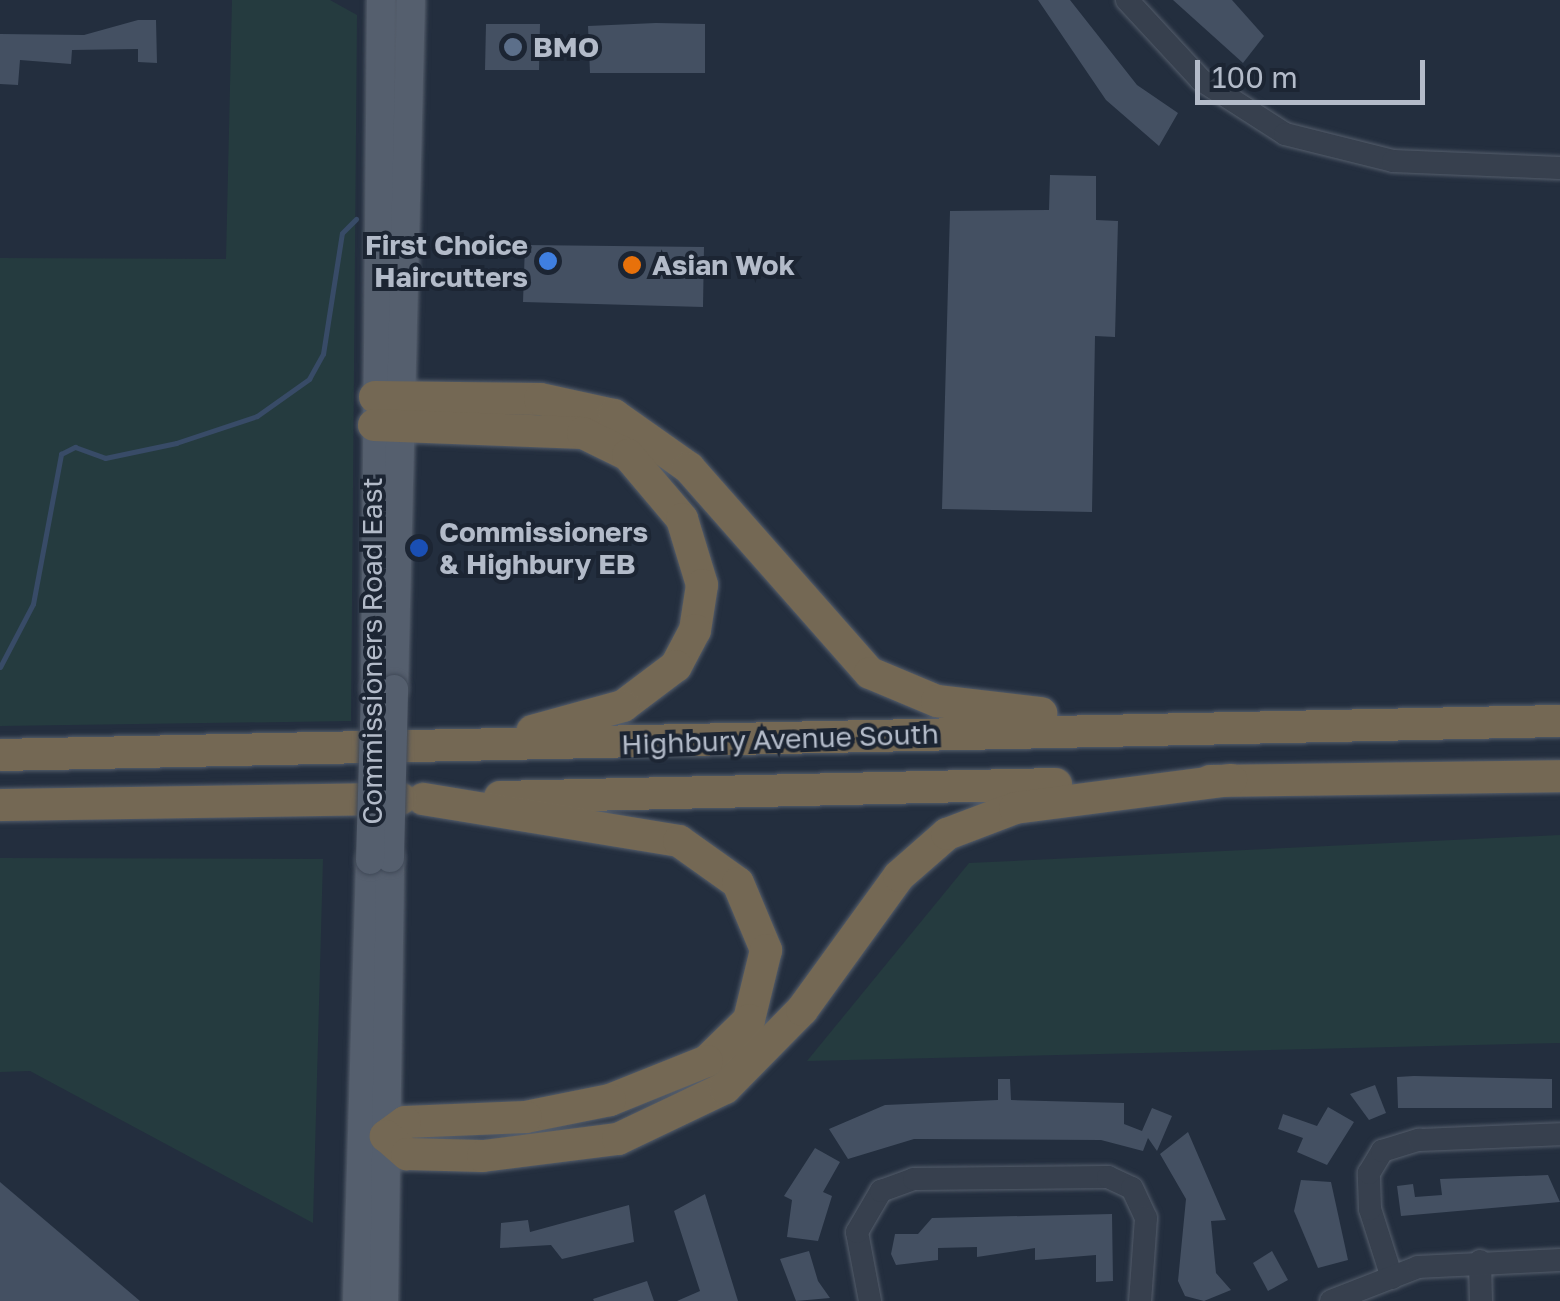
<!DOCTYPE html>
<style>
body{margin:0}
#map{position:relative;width:1560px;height:1301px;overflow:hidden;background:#232e3e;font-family:"Golos Text",sans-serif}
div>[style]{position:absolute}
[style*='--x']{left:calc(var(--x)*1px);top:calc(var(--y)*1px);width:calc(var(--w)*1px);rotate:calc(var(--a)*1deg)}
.green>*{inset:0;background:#253b3f}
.stream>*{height:5px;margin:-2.5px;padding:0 2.5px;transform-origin:2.5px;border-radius:2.5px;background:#384b67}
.building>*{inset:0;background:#445062}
.roads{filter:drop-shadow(0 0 2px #555e6c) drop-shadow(0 0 2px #555e6c)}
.minor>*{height:22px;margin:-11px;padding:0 11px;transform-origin:11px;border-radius:11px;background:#37404e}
.major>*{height:28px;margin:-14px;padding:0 14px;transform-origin:14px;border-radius:14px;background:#555f6e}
.highway>*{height:32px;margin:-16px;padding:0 16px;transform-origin:16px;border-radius:16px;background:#746854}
.bridges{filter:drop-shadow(0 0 2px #404957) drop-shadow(0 0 2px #404957)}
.major-bridge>*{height:28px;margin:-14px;padding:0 14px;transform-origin:14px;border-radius:14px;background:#555f6e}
.dots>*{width:28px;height:28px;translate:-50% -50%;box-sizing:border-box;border:5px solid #1c2533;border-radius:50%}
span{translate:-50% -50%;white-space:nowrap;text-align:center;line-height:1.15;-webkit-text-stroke:8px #1c2533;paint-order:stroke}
.poi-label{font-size:28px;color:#b3bbc9;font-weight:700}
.left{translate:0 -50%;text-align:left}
.right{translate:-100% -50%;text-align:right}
.street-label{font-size:28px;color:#b3bbc9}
.scale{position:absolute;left:1195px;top:60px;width:230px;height:45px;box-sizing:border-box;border:5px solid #b3bbc9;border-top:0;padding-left:12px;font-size:30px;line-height:35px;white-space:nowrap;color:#b3bbc9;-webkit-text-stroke:8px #1c2533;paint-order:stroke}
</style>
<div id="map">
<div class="green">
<i style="clip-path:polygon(232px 0,330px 0,357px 15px,351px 721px,0 726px,0 258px,226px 259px)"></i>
<i style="clip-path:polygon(1560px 835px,1560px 1043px,807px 1061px,969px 863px)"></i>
<i style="clip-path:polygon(0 858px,323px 859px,313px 1223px,30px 1071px,0 1072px)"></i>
</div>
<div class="stream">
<i style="--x:0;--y:667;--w:71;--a:-62.4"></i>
<i style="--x:33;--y:604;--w:153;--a:-79.4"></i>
<i style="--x:61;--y:454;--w:16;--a:-27"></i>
<i style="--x:75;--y:447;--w:32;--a:20"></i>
<i style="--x:105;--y:458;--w:73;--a:-11.9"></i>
<i style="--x:176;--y:443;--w:85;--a:-18.4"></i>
<i style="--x:257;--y:416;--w:64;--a:-35.4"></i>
<i style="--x:309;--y:379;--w:29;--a:-61"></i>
<i style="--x:323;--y:354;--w:122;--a:-81.1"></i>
<i style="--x:342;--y:233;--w:20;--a:-45"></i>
</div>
<div class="building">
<i style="clip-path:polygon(1038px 0,1070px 0,1137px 85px,1178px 113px,1159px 146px,1106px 100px)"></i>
<i style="clip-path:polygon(1173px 0,1232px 0,1264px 36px,1243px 63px)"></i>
<i style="clip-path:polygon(138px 20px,156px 20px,157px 63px,138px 62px,138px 49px,72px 50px,71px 64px,20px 60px,18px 85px,0 84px,0 34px,84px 35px)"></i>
<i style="clip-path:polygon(656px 23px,705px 24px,705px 73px,590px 73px,588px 26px)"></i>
<i style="clip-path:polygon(486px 24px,540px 24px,539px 70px,485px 70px)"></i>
<i style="clip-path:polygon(1050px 175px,1096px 176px,1096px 220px,1118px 221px,1115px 337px,1095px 336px,1092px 512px,942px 509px,950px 211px,1049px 210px)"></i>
<i style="clip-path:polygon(525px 245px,704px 247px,703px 307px,523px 302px)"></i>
<i style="clip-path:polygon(1414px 1076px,1552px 1079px,1552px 1108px,1398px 1108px,1397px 1077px)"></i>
<i style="clip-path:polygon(998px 1079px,1010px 1079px,1011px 1100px,1124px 1103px,1124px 1124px,1142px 1131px,1152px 1108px,1172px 1116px,1157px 1151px,1148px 1138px,1143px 1151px,1101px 1140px,914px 1139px,848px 1159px,829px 1129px,885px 1105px,998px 1100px)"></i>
<i style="clip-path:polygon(1375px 1085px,1386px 1113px,1369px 1120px,1350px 1094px)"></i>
<i style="clip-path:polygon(1328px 1107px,1354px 1122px,1327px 1165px,1297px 1152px,1303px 1138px,1278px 1129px,1283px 1114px,1317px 1126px)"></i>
<i style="clip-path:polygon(1188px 1132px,1226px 1220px,1211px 1221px,1216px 1273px,1231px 1290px,1204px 1301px,1185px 1296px,1178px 1281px,1186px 1199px,1160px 1154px)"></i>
<i style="clip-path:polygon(815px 1148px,840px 1162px,823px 1192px,832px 1196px,818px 1241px,787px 1237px,792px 1200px,784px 1196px)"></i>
<i style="clip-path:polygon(1548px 1175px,1560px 1202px,1401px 1216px,1397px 1186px,1413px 1184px,1415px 1197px,1442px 1195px,1440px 1179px)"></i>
<i style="clip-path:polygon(1301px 1180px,1331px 1182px,1348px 1260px,1318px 1268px,1294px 1211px)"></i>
<i style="clip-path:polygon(0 1182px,140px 1301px,0 1301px)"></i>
<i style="clip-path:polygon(705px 1194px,738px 1301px,677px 1301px,700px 1291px,674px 1211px)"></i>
<i style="clip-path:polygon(629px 1205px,634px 1242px,562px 1259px,551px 1245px,500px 1248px,501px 1223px,528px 1220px,530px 1232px)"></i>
<i style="clip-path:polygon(1112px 1214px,1113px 1281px,1096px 1282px,1096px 1255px,1035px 1260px,1035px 1248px,977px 1257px,977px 1247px,938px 1248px,938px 1260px,896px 1265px,891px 1254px,895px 1234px,918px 1234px,932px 1218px)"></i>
<i style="clip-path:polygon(809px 1251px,818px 1281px,830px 1298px,796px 1301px,780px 1259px)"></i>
<i style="clip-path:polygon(1272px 1251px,1288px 1280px,1268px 1291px,1253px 1263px)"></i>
<i style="clip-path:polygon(647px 1281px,654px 1301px,594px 1301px,593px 1299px)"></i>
</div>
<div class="roads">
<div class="minor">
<i style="--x:1127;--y:0;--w:109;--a:47.2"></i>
<i style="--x:1201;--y:80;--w:100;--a:32.7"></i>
<i style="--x:1285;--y:134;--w:111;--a:14"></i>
<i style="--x:1393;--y:161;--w:167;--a:2.4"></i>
<i style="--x:1480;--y:1261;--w:40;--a:88.6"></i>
<i style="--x:1392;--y:1278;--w:72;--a:-107.7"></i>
<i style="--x:1370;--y:1209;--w:36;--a:-92"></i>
<i style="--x:1369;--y:1173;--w:26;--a:-59"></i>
<i style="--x:1382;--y:1151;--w:39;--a:-17"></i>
<i style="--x:1419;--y:1140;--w:141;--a:-2.4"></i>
<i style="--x:870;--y:1301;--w:70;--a:-100.7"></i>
<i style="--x:857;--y:1232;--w:48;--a:-59.7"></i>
<i style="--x:881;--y:1191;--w:35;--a:-20"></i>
<i style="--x:914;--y:1179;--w:194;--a:-0.6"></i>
<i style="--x:1108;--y:1177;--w:26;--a:25"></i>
<i style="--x:1132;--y:1188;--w:33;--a:65"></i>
<i style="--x:1146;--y:1218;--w:83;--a:94.1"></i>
<i style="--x:1331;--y:1301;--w:93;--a:-21.3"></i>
<i style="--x:1418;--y:1267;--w:142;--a:-2.8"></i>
</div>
<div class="major">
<i style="--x:375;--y:688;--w:688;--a:-89.5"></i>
<i style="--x:394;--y:689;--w:689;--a:-88.59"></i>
<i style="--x:357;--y:1301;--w:441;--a:-88.3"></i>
<i style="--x:384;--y:1301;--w:443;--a:-89.2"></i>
</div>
<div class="highway">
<i style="--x:375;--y:397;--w:165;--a:0.7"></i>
<i style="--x:540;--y:399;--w:76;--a:12.2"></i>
<i style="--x:614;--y:415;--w:92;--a:35.2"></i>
<i style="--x:689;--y:468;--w:273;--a:48.6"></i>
<i style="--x:870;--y:673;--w:73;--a:22.7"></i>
<i style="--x:937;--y:701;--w:105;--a:6.6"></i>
<i style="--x:374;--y:425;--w:209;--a:2.2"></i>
<i style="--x:583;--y:433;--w:50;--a:26.1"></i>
<i style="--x:628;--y:455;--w:84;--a:49.8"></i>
<i style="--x:682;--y:519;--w:69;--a:73.1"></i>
<i style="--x:702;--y:585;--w:46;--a:98.8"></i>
<i style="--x:695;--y:630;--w:41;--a:117.8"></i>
<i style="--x:676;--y:666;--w:66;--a:143"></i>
<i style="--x:623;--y:706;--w:94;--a:164.6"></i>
<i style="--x:0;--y:755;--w:1560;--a:-1.25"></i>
<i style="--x:1210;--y:781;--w:350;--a:-0.8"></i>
<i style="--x:500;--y:797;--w:556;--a:-1.34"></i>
<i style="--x:423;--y:799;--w:259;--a:9.3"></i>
<i style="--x:679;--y:841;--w:72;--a:35.4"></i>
<i style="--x:738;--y:883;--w:73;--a:67.3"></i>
<i style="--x:766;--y:950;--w:72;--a:103.7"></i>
<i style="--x:749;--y:1020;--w:59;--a:135.7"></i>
<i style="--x:707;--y:1061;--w:105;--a:158.1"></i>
<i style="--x:610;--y:1100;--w:86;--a:168.6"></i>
<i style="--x:526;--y:1117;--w:121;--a:177.6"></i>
<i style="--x:405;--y:1122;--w:24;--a:144"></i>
<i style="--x:386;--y:1136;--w:28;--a:41"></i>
<i style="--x:407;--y:1154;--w:76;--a:1.5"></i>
<i style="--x:483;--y:1156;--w:136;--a:-7.2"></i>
<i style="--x:618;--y:1139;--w:119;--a:-25.5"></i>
<i style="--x:725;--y:1088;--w:110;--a:-45.4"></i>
<i style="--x:802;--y:1010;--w:165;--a:-54.1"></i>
<i style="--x:899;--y:876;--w:64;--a:-41.2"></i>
<i style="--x:947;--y:834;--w:73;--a:-20.9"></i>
<i style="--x:1015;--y:808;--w:218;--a:-7.4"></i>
<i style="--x:0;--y:805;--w:401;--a:-0.9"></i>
</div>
</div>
<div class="bridges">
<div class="major-bridge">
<i style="--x:390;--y:858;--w:169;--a:-88.6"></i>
<i style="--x:370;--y:860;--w:172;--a:-88.3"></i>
</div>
</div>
<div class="dots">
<i style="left:513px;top:47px;background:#5c6f8a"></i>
<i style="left:548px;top:261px;background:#3f7fe0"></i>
<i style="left:632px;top:265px;background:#e8710a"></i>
<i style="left:419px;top:548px;background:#1a4fb4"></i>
</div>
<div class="poi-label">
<span class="left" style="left:533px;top:47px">BMO</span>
<span class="right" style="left:528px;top:261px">First Choice<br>Haircutters</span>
<span class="left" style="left:652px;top:265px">Asian Wok</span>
<span class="left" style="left:439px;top:548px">Commissioners<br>&amp; Highbury EB</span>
</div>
<div class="street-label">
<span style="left:372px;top:651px;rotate:-90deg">Commissioners Road East</span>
<span style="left:780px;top:739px;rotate:-2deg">Highbury Avenue South</span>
</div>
<div class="scale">100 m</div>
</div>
